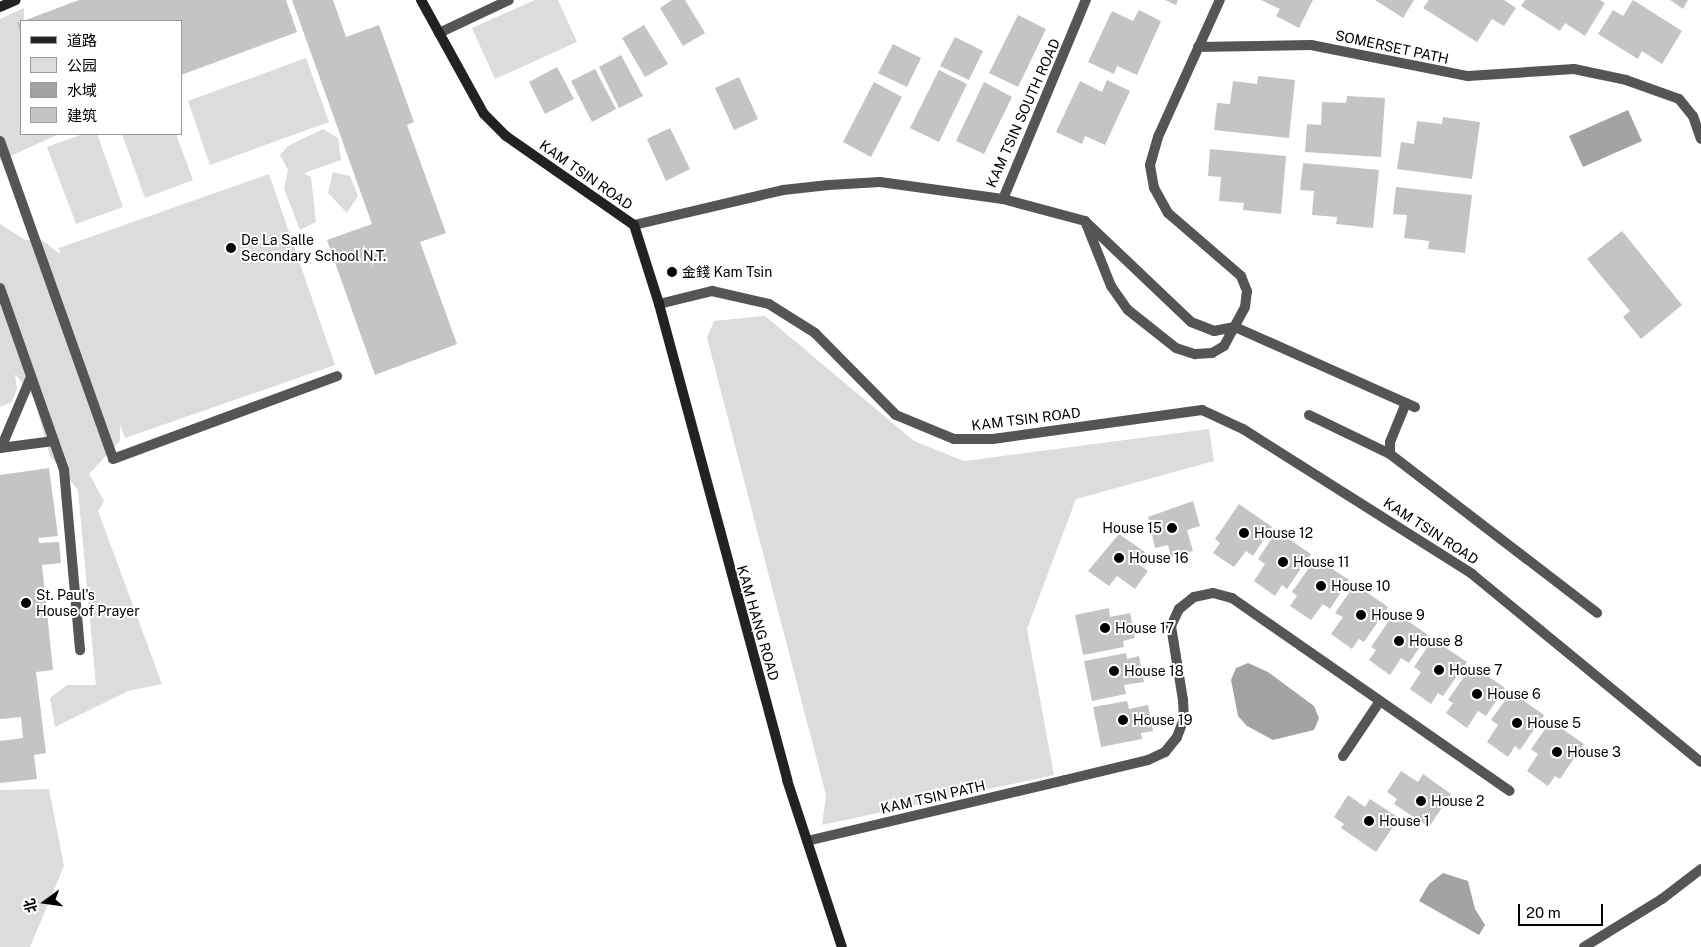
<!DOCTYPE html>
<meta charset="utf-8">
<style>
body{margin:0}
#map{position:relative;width:1701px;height:947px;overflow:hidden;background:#fff;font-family:"Public Sans","Noto Sans SC",sans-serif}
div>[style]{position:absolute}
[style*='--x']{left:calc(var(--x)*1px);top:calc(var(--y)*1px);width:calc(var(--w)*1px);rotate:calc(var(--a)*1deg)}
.green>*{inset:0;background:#dcdcdc}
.water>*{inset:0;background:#a3a3a3}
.building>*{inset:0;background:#c4c4c4}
.lane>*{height:10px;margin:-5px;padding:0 5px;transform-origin:5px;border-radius:5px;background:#555}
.street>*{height:10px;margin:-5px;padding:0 5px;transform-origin:5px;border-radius:5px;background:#555}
.secondary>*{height:10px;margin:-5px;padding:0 5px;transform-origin:5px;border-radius:5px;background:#222}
.dots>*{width:14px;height:14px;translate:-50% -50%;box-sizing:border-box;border:2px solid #fff;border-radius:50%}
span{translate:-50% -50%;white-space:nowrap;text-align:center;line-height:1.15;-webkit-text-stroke:4px #fff;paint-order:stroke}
.street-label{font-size:14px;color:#000}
.poi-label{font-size:14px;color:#000}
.left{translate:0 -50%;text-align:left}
.right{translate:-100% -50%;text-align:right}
.legend{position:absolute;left:20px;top:20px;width:162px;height:115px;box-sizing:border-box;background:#fff;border:1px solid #999;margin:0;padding:6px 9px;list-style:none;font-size:15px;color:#000}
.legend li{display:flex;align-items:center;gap:10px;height:25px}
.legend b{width:25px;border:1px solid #999}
.north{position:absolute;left:20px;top:877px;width:50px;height:50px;-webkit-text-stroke:4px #fff;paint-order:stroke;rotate:256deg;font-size:14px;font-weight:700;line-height:20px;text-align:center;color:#000}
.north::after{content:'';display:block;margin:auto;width:18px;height:22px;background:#000;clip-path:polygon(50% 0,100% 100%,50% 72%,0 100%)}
.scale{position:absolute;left:1518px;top:904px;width:85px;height:22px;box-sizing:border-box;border:2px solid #000;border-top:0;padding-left:6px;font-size:15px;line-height:18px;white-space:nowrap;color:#000;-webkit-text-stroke:4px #fff;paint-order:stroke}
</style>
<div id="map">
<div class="green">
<i style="clip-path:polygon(535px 0,558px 0,577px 42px,495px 79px,472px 28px)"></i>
<i style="clip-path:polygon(24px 8px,21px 134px,59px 134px,0 161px,0 19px)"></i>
<i style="clip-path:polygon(306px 58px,329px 122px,210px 165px,188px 101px)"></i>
<i style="clip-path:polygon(323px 129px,338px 138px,341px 160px,304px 173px,311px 177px,316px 222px,300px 230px,284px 189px,288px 170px,280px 155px,288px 146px)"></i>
<i style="clip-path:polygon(83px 134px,97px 134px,123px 207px,76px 224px,47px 147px)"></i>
<i style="clip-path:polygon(122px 134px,176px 134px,193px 180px,145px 198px)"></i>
<i style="clip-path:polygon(333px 172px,350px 176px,358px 196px,347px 213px,328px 193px)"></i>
<i style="clip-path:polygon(269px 174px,335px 365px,125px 438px,120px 425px,120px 441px,89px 474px,104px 501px,98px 511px,162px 684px,128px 691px,55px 727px,50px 698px,67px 685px,96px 685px,78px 490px,50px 456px,34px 399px,15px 374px,17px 389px,12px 402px,0 407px,0 224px,25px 240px,43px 241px,60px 254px,59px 248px)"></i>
<i style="clip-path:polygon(765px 316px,914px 441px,964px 461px,1209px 429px,1214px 461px,1076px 499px,1027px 629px,1054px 775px,822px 825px,826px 795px,707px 338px,714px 321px)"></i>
<i style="clip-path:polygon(49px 789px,64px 866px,30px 947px,0 947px,0 790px)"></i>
</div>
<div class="water">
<i style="clip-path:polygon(1628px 110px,1642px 141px,1583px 167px,1569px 136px)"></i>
<i style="clip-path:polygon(1248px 663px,1268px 672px,1314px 706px,1319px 718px,1314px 730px,1273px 740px,1247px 726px,1238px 716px,1231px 680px,1236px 668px)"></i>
<i style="clip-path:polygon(1443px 873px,1468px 881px,1475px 909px,1485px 925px,1479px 935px,1419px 901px,1429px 884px)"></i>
</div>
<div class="building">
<i style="clip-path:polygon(79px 0,286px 0,297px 32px,181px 75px,181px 21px,23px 21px)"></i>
<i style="clip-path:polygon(292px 0,333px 0,346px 37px,379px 25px,414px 122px,407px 125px,446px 233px,420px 242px,457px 344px,375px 375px,327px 240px,372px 224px)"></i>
<i style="clip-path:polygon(672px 0,685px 0,705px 33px,683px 46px,660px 8px)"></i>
<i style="clip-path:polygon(1165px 0,1178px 0,1176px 5px)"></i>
<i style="clip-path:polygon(1261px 0,1313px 0,1299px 28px,1276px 16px,1280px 9px)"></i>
<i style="clip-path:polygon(1375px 0,1414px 0,1403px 18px)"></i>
<i style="clip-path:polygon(1429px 0,1504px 0,1516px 8px,1504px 26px,1492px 19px,1477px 42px,1423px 8px)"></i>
<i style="clip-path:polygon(1525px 0,1600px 0,1605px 3px,1585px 36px,1565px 23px,1560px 31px,1521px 6px)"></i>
<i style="clip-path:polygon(1633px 0,1682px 31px,1662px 64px,1642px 51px,1638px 59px,1598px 34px,1613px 10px,1623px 16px)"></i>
<i style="clip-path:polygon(1670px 0,1688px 0,1683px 9px)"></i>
<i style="clip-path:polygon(1139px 10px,1161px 21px,1137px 75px,1117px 66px,1114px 74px,1088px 62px,1112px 11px,1133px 21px)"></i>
<i style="clip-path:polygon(1018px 15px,1046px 29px,1018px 87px,989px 73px)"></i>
<i style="clip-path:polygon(21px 22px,21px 35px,17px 23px)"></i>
<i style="clip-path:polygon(644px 25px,668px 64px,645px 77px,622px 38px)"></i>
<i style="clip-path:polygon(955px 37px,983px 51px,969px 80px,940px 66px)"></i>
<i style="clip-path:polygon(893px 44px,921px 58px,907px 87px,878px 73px)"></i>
<i style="clip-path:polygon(621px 55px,643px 96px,619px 108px,599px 67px)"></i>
<i style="clip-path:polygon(557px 67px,574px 99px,545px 114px,529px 82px)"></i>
<i style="clip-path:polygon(595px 69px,616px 109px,592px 122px,571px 81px)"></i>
<i style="clip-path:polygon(939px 70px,967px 84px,939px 142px,910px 128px)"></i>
<i style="clip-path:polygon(1258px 76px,1295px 80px,1289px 138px,1214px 130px,1217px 103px,1230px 104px,1233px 81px,1257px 84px)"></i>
<i style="clip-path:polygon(739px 77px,758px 119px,734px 130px,715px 88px)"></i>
<i style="clip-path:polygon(1107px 80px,1130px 91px,1105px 145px,1085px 136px,1082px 144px,1056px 132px,1080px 81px,1102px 92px)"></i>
<i style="clip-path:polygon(874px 82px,902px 97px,871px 157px,843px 142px)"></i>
<i style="clip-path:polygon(984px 82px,1012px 97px,984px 154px,956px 141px)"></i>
<i style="clip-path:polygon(1347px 96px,1385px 98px,1381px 157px,1305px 152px,1307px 124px,1321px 125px,1322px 102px,1346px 103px)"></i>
<i style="clip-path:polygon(1443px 117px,1480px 122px,1472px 179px,1397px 169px,1401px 142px,1414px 144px,1417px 121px,1442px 124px)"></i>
<i style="clip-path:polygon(670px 128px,690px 169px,666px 181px,647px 139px)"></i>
<i style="clip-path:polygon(1210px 149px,1286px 156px,1281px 214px,1243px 210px,1244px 203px,1219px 201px,1221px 177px,1208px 176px)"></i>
<i style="clip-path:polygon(1303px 163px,1379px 170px,1373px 228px,1336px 224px,1337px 217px,1312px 215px,1314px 191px,1300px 190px)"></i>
<i style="clip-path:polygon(1396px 187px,1472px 195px,1465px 253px,1428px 249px,1429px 241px,1404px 238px,1407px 215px,1393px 214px)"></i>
<i style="clip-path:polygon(1622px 231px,1682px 305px,1641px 339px,1623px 317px,1630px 311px,1587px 259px)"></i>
<i style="clip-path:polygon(49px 468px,58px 536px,38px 538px,39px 543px,59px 542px,61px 563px,42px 565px,53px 670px,36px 672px,46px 753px,34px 755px,37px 779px,0 783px,0 741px,23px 738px,21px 717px,0 719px,0 475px)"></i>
<i style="clip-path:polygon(1193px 501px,1200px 526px,1187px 530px,1193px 551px,1171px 557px,1168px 545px,1155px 548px,1148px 517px)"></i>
<i style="clip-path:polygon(1239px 504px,1272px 527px,1253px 556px,1246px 551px,1234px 567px,1213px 553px,1220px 543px,1215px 539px)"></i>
<i style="clip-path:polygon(1277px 531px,1311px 554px,1287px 589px,1282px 585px,1275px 596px,1254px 581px,1265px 564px,1258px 559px)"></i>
<i style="clip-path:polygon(1119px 534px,1145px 552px,1137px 563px,1148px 571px,1135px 589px,1117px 576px,1109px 586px,1088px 571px)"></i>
<i style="clip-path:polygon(1316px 558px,1349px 580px,1330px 609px,1323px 604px,1311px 620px,1290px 606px,1297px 596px,1292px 592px)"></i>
<i style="clip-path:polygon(1355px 584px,1388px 607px,1364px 642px,1359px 639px,1352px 649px,1331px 634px,1343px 617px,1335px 613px)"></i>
<i style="clip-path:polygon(1109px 608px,1110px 617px,1130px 613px,1135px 638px,1123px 641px,1124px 647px,1083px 655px,1075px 615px)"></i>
<i style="clip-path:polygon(1395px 612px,1428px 635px,1409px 663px,1401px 658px,1390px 675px,1369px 660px,1376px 650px,1371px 647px)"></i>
<i style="clip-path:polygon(1433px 639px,1467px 662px,1443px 696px,1438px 693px,1431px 704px,1410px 689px,1421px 672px,1414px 667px)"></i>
<i style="clip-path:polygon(1126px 653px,1127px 659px,1139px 656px,1144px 682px,1124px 685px,1126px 694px,1092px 701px,1084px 661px)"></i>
<i style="clip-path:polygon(1472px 665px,1505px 688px,1486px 716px,1478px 711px,1467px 728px,1446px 713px,1453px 703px,1448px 700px)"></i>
<i style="clip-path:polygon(1511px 692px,1544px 715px,1520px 750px,1515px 746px,1508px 757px,1487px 742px,1498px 725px,1491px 720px)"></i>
<i style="clip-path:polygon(1127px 701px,1129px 709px,1148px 705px,1153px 731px,1141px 733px,1142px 739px,1101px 747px,1093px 707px)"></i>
<i style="clip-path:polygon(1551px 721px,1584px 744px,1560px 779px,1555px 776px,1548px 786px,1527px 771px,1538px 754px,1531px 749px)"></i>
<i style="clip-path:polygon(1401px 771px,1418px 782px,1423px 774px,1451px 794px,1429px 827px,1394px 804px,1397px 799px,1387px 792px)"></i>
<i style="clip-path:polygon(1348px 795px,1365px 807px,1370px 799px,1399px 818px,1376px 852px,1341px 828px,1344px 824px,1334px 817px)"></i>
</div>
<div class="lane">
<i style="--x:439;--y:33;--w:77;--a:-25.2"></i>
<i style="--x:1198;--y:47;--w:113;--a:-1"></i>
<i style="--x:1311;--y:45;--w:160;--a:11.2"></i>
<i style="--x:1468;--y:76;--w:106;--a:-3.8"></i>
<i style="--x:1574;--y:69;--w:53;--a:11.9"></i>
<i style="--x:1626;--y:80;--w:56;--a:19.7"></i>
<i style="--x:1679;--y:99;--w:22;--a:51"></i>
<i style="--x:1693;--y:116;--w:24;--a:71"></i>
<i style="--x:0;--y:141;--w:337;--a:70.4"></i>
<i style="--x:113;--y:459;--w:239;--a:-20.3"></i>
<i style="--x:1003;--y:199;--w:85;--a:15"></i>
<i style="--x:1085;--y:221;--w:146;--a:43.6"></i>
<i style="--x:1191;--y:322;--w:25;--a:21"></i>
<i style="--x:1214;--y:331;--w:21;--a:-11"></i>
<i style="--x:1235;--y:327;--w:197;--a:24"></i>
<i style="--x:1085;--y:221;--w:70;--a:68.2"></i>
<i style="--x:1111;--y:286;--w:29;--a:55"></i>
<i style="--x:1128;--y:310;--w:61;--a:38.4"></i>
<i style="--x:1176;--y:348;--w:20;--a:18"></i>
<i style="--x:1195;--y:354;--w:17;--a:-3"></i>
<i style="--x:1212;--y:353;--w:14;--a:-30"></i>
<i style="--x:1224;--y:346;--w:44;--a:-61.7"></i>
<i style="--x:1245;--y:307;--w:16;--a:-83"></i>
<i style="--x:1247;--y:291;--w:16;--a:-112"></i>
<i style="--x:1241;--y:276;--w:96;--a:-139.2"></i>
<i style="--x:1168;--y:213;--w:29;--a:-119"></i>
<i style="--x:1154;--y:188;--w:23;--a:-100"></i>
<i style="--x:1150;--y:165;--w:29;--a:-74"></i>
<i style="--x:1158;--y:137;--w:150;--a:-65.7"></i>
<i style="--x:0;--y:288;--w:193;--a:70.6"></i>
<i style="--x:64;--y:470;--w:181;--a:84.9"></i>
<i style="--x:1406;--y:403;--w:42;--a:112.3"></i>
<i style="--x:1390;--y:442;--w:12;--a:90"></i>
<i style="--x:1390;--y:454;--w:261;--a:37.5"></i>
<i style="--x:1309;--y:415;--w:90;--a:25.7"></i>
<i style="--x:0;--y:448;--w:54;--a:-7.4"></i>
<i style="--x:1;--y:448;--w:77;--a:-67.1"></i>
<i style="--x:1343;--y:756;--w:66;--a:-56.1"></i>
<i style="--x:1065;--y:780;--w:85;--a:-13.5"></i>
<i style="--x:1148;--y:760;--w:19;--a:-25"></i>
<i style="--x:1165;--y:752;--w:19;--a:-51"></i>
<i style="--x:1177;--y:737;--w:19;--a:-69"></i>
<i style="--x:1184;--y:719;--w:19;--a:-93"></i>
<i style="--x:1183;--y:700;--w:75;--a:-99.2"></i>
<i style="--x:1171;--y:626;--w:19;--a:-65"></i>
<i style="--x:1179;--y:609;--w:19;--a:-39"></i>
<i style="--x:1194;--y:597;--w:19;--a:-12"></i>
<i style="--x:1213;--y:593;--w:20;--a:15"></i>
<i style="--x:1232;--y:598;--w:338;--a:34.8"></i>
<i style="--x:1584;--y:947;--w:92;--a:-31.6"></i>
<i style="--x:1662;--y:899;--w:49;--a:-37.6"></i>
</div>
<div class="street">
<i style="--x:634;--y:225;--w:153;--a:-13.2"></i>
<i style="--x:783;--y:190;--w:46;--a:-6.2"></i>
<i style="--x:829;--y:185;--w:51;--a:-3.4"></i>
<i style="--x:880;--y:182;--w:124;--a:7.9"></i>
<i style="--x:1003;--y:199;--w:216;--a:-67.4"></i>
<i style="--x:659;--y:304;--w:55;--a:-13.8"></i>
<i style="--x:712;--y:291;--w:58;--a:12.8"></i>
<i style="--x:769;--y:304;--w:54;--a:32.2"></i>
<i style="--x:815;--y:333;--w:115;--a:45.4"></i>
<i style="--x:896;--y:415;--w:63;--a:22.5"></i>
<i style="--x:954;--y:439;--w:39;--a:0"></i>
<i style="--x:993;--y:439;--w:211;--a:-7.9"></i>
<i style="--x:1202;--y:410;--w:45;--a:24.9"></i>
<i style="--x:1243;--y:429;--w:271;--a:32.3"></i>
<i style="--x:1472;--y:574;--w:296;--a:39.4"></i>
<i style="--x:807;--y:841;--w:265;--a:-13.3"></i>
</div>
<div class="secondary">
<i style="--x:421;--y:0;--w:130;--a:61.1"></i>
<i style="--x:484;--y:114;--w:31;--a:45"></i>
<i style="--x:506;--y:136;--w:156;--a:34.8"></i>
<i style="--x:634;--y:225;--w:83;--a:72.4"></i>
<i style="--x:659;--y:304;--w:493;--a:74.9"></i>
<i style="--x:787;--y:780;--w:176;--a:71.8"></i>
<i style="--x:0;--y:7;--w:17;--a:-24"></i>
</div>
<div class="dots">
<i style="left:231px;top:248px;background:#000"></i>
<i style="left:672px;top:272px;background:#000"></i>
<i style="left:1172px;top:528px;background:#000"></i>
<i style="left:1244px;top:533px;background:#000"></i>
<i style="left:1119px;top:558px;background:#000"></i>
<i style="left:1283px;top:562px;background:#000"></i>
<i style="left:1321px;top:586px;background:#000"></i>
<i style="left:26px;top:603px;background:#000"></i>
<i style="left:1361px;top:615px;background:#000"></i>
<i style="left:1105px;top:628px;background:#000"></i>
<i style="left:1399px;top:641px;background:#000"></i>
<i style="left:1439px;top:670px;background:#000"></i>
<i style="left:1114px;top:671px;background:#000"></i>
<i style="left:1477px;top:694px;background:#000"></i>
<i style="left:1123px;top:720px;background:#000"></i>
<i style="left:1517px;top:723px;background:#000"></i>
<i style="left:1557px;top:752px;background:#000"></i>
<i style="left:1421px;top:801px;background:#000"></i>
<i style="left:1369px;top:821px;background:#000"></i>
</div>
<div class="street-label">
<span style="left:1392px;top:47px;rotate:12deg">SOMERSET PATH</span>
<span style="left:1023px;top:113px;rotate:-66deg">KAM TSIN SOUTH ROAD</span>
<span style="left:586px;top:175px;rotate:35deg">KAM TSIN ROAD</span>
<span style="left:1026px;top:419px;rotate:-7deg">KAM TSIN ROAD</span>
<span style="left:1431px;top:531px;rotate:33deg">KAM TSIN ROAD</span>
<span style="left:758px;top:623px;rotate:74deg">KAM HANG ROAD</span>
<span style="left:933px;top:797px;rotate:-13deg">KAM TSIN PATH</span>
</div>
<div class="poi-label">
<span class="left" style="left:241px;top:248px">De La Salle<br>Secondary School N.T.</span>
<span class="left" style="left:682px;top:272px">金錢 Kam Tsin</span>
<span class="right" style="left:1162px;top:528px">House 15</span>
<span class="left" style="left:1254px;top:533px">House 12</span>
<span class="left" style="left:1129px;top:558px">House 16</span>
<span class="left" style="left:1293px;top:562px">House 11</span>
<span class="left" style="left:1331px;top:586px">House 10</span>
<span class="left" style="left:36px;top:603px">St. Paul's<br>House of Prayer</span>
<span class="left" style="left:1371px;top:615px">House 9</span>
<span class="left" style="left:1115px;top:628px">House 17</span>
<span class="left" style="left:1409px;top:641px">House 8</span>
<span class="left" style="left:1449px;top:670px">House 7</span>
<span class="left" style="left:1124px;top:671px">House 18</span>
<span class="left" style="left:1487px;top:694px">House 6</span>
<span class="left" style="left:1133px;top:720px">House 19</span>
<span class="left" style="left:1527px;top:723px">House 5</span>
<span class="left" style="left:1567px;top:752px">House 3</span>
<span class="left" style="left:1431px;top:801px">House 2</span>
<span class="left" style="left:1379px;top:821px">House 1</span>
</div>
<ul class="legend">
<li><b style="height:6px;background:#222"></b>道路</li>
<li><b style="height:14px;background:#dcdcdc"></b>公园</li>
<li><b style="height:14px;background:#a3a3a3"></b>水域</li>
<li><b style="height:14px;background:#c4c4c4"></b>建筑</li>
</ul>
<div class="north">北</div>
<div class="scale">20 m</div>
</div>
